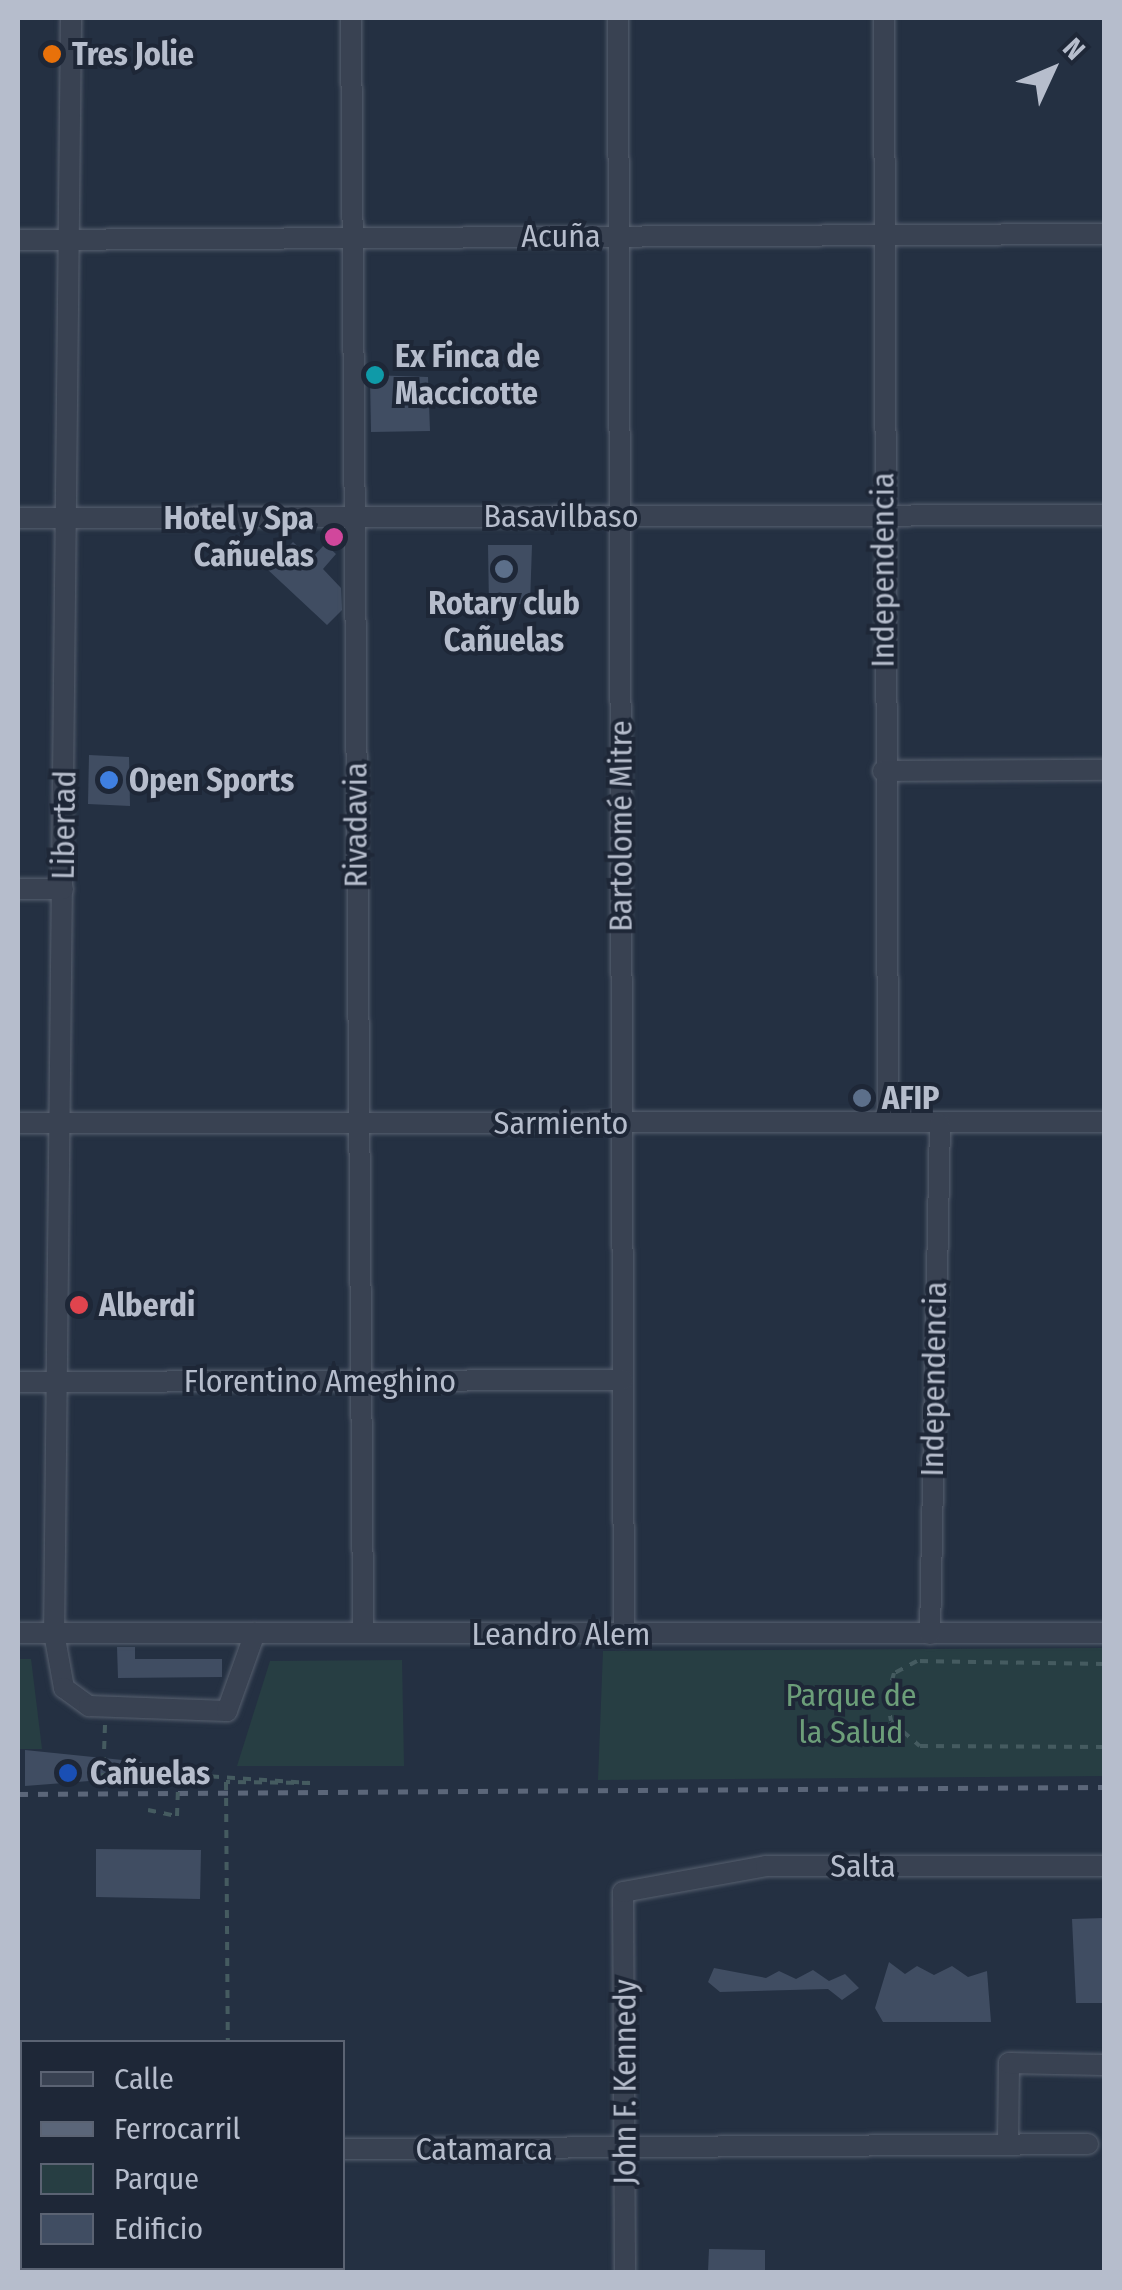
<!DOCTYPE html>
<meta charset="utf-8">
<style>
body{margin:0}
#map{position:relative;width:1122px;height:2290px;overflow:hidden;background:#243042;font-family:"Fira Sans Condensed",sans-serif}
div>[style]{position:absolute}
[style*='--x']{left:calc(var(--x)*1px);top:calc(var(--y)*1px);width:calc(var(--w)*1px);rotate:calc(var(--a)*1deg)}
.green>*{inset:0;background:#273e43}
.building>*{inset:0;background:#404d62}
.path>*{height:4px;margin-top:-2px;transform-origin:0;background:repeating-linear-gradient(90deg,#455b60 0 8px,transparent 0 16px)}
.roads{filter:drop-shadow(0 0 2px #57606f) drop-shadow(0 0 2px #57606f)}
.minor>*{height:20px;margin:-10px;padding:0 10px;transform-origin:10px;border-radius:10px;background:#394252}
.rail>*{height:5px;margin-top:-2.5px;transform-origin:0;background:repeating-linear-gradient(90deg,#5b6679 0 10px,transparent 0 20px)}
.path-bridge>*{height:4px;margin-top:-2px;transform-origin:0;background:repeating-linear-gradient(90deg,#455b60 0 8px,transparent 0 16px)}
.dots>*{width:28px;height:28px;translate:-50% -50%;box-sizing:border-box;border:5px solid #1e2737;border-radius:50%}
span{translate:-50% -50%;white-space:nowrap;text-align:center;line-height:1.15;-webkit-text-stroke:8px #1e2737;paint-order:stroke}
.poi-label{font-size:32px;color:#b6bdcc;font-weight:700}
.left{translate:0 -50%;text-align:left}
.right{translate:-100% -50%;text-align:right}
.street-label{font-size:32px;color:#b6bdcc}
.park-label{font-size:32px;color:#6c9e79}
.frame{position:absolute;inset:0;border:20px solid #b6bdcc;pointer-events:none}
.legend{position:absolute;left:20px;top:2040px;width:325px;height:230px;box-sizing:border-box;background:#1e2737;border:2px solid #5b6373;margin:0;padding:12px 18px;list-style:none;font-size:30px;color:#b6bdcc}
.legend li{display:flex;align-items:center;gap:20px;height:50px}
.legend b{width:50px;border:2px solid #5b6373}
.north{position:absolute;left:1002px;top:20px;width:100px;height:100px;-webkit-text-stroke:8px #1e2737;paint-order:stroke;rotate:46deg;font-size:28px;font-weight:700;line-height:40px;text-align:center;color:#b6bdcc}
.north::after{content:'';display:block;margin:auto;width:35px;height:45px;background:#b6bdcc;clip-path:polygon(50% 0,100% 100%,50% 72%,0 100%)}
</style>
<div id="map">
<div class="green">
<i style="clip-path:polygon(1104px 1648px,1104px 1776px,598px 1780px,603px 1651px)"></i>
<i style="clip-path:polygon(18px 1659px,31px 1659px,42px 1749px,18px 1749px)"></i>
<i style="clip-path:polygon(402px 1660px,404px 1766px,237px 1766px,270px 1661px)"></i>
</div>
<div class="building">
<i style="clip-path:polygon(370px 375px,428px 377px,430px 431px,371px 432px)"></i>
<i style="clip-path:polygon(293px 542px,311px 559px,325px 544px,336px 554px,323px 569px,341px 588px,342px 610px,327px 625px,267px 569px)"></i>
<i style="clip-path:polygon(488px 545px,532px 545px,530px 604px,489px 605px)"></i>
<i style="clip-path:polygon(89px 755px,129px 757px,130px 806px,88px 804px)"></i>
<i style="clip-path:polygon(117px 1647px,135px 1647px,135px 1659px,222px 1659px,222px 1677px,118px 1678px)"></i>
<i style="clip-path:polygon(25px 1750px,142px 1762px,141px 1777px,25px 1786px)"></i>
<i style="clip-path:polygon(96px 1849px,201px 1850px,200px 1899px,96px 1897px)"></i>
<i style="clip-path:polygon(1104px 1918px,1104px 2003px,1076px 2003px,1072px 1919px)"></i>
<i style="clip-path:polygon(889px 1962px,905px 1974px,917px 1966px,934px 1975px,952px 1966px,968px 1977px,987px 1971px,991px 2022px,883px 2022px,875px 2008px)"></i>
<i style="clip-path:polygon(714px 1968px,766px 1978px,779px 1971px,796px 1979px,813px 1970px,829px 1981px,845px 1974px,859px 1988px,842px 2000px,828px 1989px,720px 1992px,708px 1982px)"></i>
<i style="clip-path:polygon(709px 2249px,765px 2250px,765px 2272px,708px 2272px)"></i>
</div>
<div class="path">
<i style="--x:1104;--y:1664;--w:187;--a:-179.1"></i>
<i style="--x:917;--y:1661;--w:26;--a:152"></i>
<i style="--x:894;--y:1673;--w:28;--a:105"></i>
<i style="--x:887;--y:1700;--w:21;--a:79"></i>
<i style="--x:891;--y:1721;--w:38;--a:41"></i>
<i style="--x:920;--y:1746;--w:184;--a:0.3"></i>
<i style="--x:105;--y:1725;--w:55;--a:92.1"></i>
<i style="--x:103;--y:1780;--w:75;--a:1.5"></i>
<i style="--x:148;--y:1780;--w:8;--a:-97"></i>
<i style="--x:147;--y:1772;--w:163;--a:3.9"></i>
<i style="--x:310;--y:1783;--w:84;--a:-179.3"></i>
<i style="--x:148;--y:1810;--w:30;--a:12"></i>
</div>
<div class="roads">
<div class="minor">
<i style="--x:71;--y:18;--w:1615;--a:90.6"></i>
<i style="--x:54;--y:1633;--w:56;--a:79.7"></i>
<i style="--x:64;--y:1688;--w:31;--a:36"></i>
<i style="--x:89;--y:1706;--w:138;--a:2.1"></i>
<i style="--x:227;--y:1711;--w:83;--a:-70.3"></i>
<i style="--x:351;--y:18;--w:1614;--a:89.57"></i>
<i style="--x:618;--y:18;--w:1617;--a:89.79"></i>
<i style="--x:884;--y:18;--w:1104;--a:89.79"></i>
<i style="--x:18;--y:240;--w:1086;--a:-0.32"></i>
<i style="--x:18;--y:518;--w:1086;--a:-0.16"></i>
<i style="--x:883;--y:771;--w:221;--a:-0.3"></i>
<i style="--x:18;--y:889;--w:45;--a:0"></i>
<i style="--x:18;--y:1123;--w:1086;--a:-0.05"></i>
<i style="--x:18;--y:1382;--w:605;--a:-0.19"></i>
<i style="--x:18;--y:1633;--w:1086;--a:0"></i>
<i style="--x:930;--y:1634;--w:510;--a:-88.88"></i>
<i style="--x:18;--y:2144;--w:4;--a:0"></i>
<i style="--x:1008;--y:2144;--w:81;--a:-89.3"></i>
<i style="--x:1009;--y:2063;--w:95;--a:1.2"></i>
<i style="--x:342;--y:2149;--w:746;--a:-0.38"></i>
<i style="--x:18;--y:2229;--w:4;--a:0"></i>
<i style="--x:42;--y:2268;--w:4;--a:90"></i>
<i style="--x:625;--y:2272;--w:380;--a:-90.3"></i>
<i style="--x:623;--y:1892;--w:145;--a:-10.3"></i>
<i style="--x:766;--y:1866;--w:338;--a:0"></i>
</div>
</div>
<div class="rail">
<i style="--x:18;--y:1794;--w:1086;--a:-0.37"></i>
</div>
<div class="path-bridge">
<i style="--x:226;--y:1782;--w:260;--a:89.6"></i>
<i style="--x:177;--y:1816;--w:34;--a:-88"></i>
</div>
<div class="dots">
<i style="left:52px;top:54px;background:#e8710a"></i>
<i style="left:375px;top:375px;background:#0f9aa8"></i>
<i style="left:334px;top:537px;background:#d1479c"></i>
<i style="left:504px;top:569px;background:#5c6f8a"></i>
<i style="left:109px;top:780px;background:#3f7fe0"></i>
<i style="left:862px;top:1098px;background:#5c6f8a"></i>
<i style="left:79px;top:1305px;background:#e0444e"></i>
<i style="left:68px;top:1773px;background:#1a4fb4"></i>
</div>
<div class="poi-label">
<span class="left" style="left:72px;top:54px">Tres Jolie</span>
<span class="left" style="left:395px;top:375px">Ex Finca de<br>Maccicotte</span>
<span class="right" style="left:314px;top:537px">Hotel y Spa<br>Cañuelas</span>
<span style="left:504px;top:622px">Rotary club<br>Cañuelas</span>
<span class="left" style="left:129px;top:780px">Open Sports</span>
<span class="left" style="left:882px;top:1098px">AFIP</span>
<span class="left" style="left:99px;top:1305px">Alberdi</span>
<span class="left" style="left:90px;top:1773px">Cañuelas</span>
</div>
<div class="street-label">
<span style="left:561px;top:236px">Acuña</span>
<span style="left:561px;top:516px">Basavilbaso</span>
<span style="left:883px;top:570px;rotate:-90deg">Independencia</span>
<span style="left:64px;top:825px;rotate:-89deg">Libertad</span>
<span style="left:356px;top:825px;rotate:-90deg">Rivadavia</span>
<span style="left:621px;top:826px;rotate:-90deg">Bartolomé Mitre</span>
<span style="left:561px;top:1123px">Sarmiento</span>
<span style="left:934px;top:1379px;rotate:-89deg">Independencia</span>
<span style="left:320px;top:1381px">Florentino Ameghino</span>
<span style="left:561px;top:1634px">Leandro Alem</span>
<span style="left:863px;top:1866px">Salta</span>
<span style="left:625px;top:2082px;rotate:-90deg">John F. Kennedy</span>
<span style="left:484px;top:2149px">Catamarca</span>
</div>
<div class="park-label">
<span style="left:851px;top:1714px">Parque de<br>la Salud</span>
</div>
<div class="frame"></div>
<ul class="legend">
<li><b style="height:12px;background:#394252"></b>Calle</li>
<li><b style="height:12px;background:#5b6679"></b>Ferrocarril</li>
<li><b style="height:28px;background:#273e43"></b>Parque</li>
<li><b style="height:28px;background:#404d62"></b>Edificio</li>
</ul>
<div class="north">N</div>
</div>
